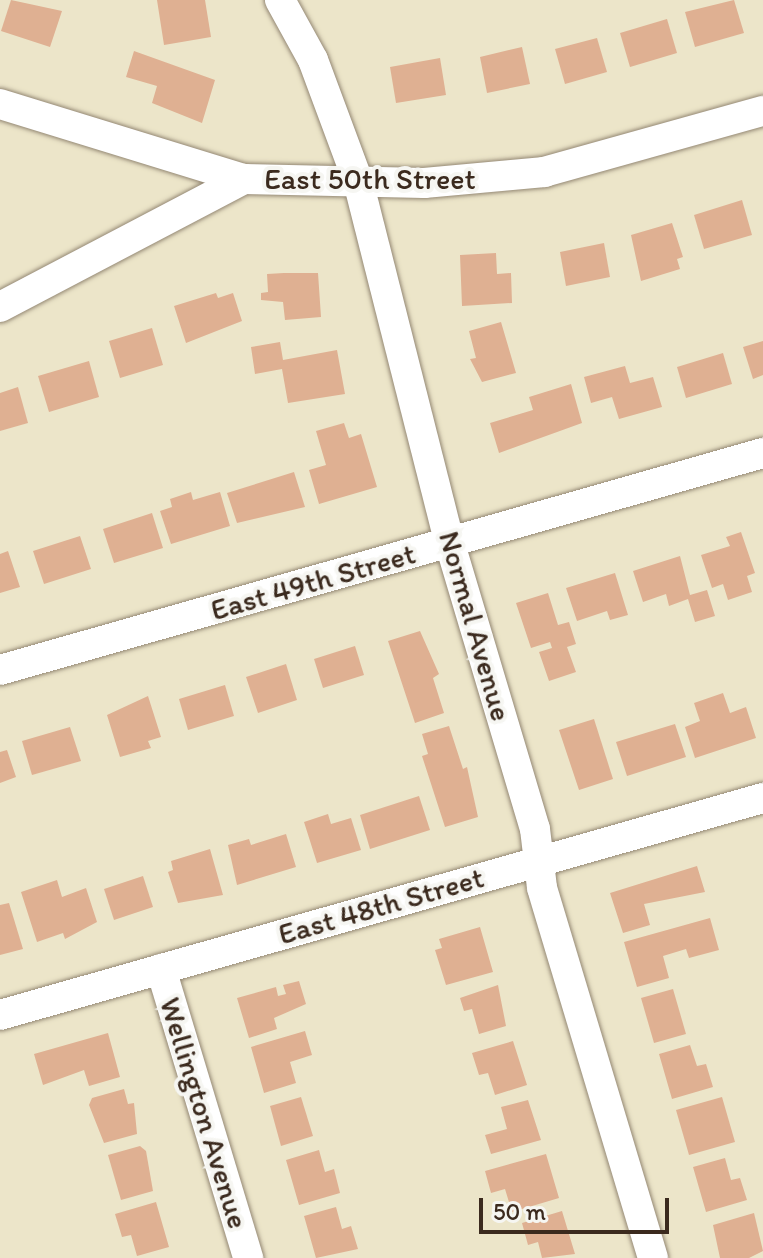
<!DOCTYPE html>
<style>
body{margin:0}
#map{position:relative;width:763px;height:1258px;overflow:hidden;background:#ece5c9;font-family:Itim,sans-serif}
div>[style]{position:absolute}
[style*='--x']{left:calc(var(--x)*1px);top:calc(var(--y)*1px);width:calc(var(--w)*1px);rotate:calc(var(--a)*1deg)}
.building>*{inset:0;background:#dfb092}
.roads{filter:drop-shadow(0 0 2px #948874) drop-shadow(0 0 2px #948874)}
.minor>*{height:30px;margin:-15px;padding:0 15px;transform-origin:15px;border-radius:15px;background:#fff}
span{translate:-50% -50%;white-space:nowrap;text-align:center;line-height:1.15;-webkit-text-stroke:8px #f6f6f2;paint-order:stroke}
.street-label{font-size:30px;color:#3b2a1e}
.scale{position:absolute;left:479px;top:1198px;width:190px;height:36px;box-sizing:border-box;border:4px solid #3b2a1e;border-top:0;padding-left:10px;font-size:24px;line-height:28px;white-space:nowrap;color:#3b2a1e;-webkit-text-stroke:6px #f6f6f2;paint-order:stroke}
</style>
<div id="map">
<div class="building">
<i style="clip-path:polygon(11px 0,62px 11px,50px 47px,1px 31px)"></i>
<i style="clip-path:polygon(157px 0,205px 0,211px 37px,164px 45px)"></i>
<i style="clip-path:polygon(734px 0,744px 33px,695px 47px,685px 12px)"></i>
<i style="clip-path:polygon(667px 19px,677px 53px,630px 67px,620px 33px)"></i>
<i style="clip-path:polygon(597px 38px,607px 72px,565px 84px,555px 49px)"></i>
<i style="clip-path:polygon(522px 47px,530px 84px,487px 93px,480px 57px)"></i>
<i style="clip-path:polygon(134px 51px,215px 80px,202px 123px,152px 103px,157px 86px,126px 77px)"></i>
<i style="clip-path:polygon(440px 58px,446px 95px,396px 103px,390px 67px)"></i>
<i style="clip-path:polygon(742px 200px,752px 235px,704px 249px,694px 215px)"></i>
<i style="clip-path:polygon(672px 223px,683px 257px,677px 259px,680px 269px,641px 281px,631px 235px)"></i>
<i style="clip-path:polygon(604px 243px,610px 277px,566px 286px,560px 252px)"></i>
<i style="clip-path:polygon(496px 253px,497px 274px,511px 273px,512px 303px,462px 306px,460px 255px)"></i>
<i style="clip-path:polygon(284px 273px,318px 273px,321px 317px,285px 320px,283px 302px,261px 300px,261px 293px,268px 292px,267px 274px)"></i>
<i style="clip-path:polygon(216px 293px,218px 298px,233px 293px,242px 321px,186px 343px,174px 306px)"></i>
<i style="clip-path:polygon(501px 322px,516px 373px,482px 382px,470px 359px,476px 358px,469px 331px)"></i>
<i style="clip-path:polygon(152px 328px,163px 365px,120px 378px,109px 341px)"></i>
<i style="clip-path:polygon(763px 341px,763px 375px,753px 379px,743px 347px)"></i>
<i style="clip-path:polygon(280px 342px,283px 360px,337px 350px,345px 394px,288px 403px,282px 369px,255px 374px,251px 347px)"></i>
<i style="clip-path:polygon(723px 353px,732px 384px,686px 398px,677px 367px)"></i>
<i style="clip-path:polygon(89px 361px,99px 397px,49px 412px,38px 376px)"></i>
<i style="clip-path:polygon(625px 366px,630px 383px,653px 377px,662px 407px,619px 419px,612px 397px,591px 403px,584px 377px)"></i>
<i style="clip-path:polygon(571px 384px,582px 423px,499px 453px,490px 423px,533px 410px,529px 397px)"></i>
<i style="clip-path:polygon(18px 387px,28px 423px,0 431px,0 393px)"></i>
<i style="clip-path:polygon(344px 423px,349px 438px,361px 434px,377px 487px,319px 504px,309px 470px,326px 465px,316px 431px)"></i>
<i style="clip-path:polygon(294px 472px,305px 507px,237px 523px,227px 493px)"></i>
<i style="clip-path:polygon(191px 492px,193px 500px,220px 492px,230px 526px,171px 544px,160px 511px,172px 507px,170px 499px)"></i>
<i style="clip-path:polygon(152px 513px,163px 548px,114px 563px,103px 529px)"></i>
<i style="clip-path:polygon(741px 532px,755px 573px,747px 576px,752px 592px,728px 600px,723px 584px,712px 588px,701px 555px,730px 546px,726px 537px)"></i>
<i style="clip-path:polygon(80px 536px,91px 569px,44px 584px,33px 551px)"></i>
<i style="clip-path:polygon(8px 551px,20px 587px,0 593px,0 554px)"></i>
<i style="clip-path:polygon(680px 556px,690px 595px,707px 590px,715px 616px,695px 622px,688px 599px,669px 606px,666px 594px,643px 602px,633px 571px)"></i>
<i style="clip-path:polygon(615px 573px,628px 615px,610px 620px,607px 611px,577px 621px,566px 588px)"></i>
<i style="clip-path:polygon(548px 593px,558px 625px,569px 622px,576px 644px,567px 647px,576px 672px,549px 681px,539px 652px,552px 648px,550px 642px,531px 648px,516px 603px)"></i>
<i style="clip-path:polygon(420px 631px,439px 674px,433px 678px,444px 713px,415px 723px,388px 641px)"></i>
<i style="clip-path:polygon(355px 646px,364px 675px,323px 688px,314px 659px)"></i>
<i style="clip-path:polygon(286px 664px,297px 700px,258px 713px,246px 677px)"></i>
<i style="clip-path:polygon(225px 685px,234px 716px,188px 730px,179px 699px)"></i>
<i style="clip-path:polygon(723px 693px,730px 713px,746px 707px,756px 738px,695px 758px,685px 727px,700px 721px,694px 703px)"></i>
<i style="clip-path:polygon(148px 696px,161px 737px,148px 741px,151px 748px,120px 757px,107px 715px)"></i>
<i style="clip-path:polygon(594px 719px,613px 779px,579px 790px,559px 730px)"></i>
<i style="clip-path:polygon(675px 724px,686px 757px,627px 776px,616px 742px)"></i>
<i style="clip-path:polygon(449px 726px,463px 769px,467px 767px,478px 817px,445px 827px,422px 756px,428px 754px,422px 734px)"></i>
<i style="clip-path:polygon(70px 727px,81px 761px,32px 775px,22px 741px)"></i>
<i style="clip-path:polygon(7px 750px,16px 777px,0 783px,0 752px)"></i>
<i style="clip-path:polygon(419px 796px,430px 830px,370px 849px,360px 815px)"></i>
<i style="clip-path:polygon(328px 814px,331px 824px,351px 818px,361px 850px,317px 863px,304px 822px)"></i>
<i style="clip-path:polygon(286px 834px,296px 867px,237px 885px,228px 845px,249px 839px,251px 845px)"></i>
<i style="clip-path:polygon(210px 849px,223px 895px,178px 903px,168px 872px,173px 870px,171px 861px)"></i>
<i style="clip-path:polygon(697px 866px,705px 892px,644px 904px,650px 925px,623px 933px,610px 893px)"></i>
<i style="clip-path:polygon(143px 876px,153px 907px,114px 920px,104px 889px)"></i>
<i style="clip-path:polygon(57px 880px,62px 897px,86px 888px,97px 922px,65px 939px,63px 933px,37px 942px,21px 892px)"></i>
<i style="clip-path:polygon(9px 903px,23px 949px,0 955px,0 905px)"></i>
<i style="clip-path:polygon(710px 918px,719px 950px,689px 958px,686px 949px,663px 956px,669px 978px,637px 987px,624px 942px)"></i>
<i style="clip-path:polygon(480px 927px,493px 972px,446px 985px,435px 950px,442px 948px,439px 939px)"></i>
<i style="clip-path:polygon(299px 981px,306px 1004px,274px 1018px,277px 1029px,249px 1038px,237px 998px,276px 987px,278px 996px,286px 994px,283px 985px)"></i>
<i style="clip-path:polygon(498px 985px,506px 1026px,479px 1034px,472px 1009px,464px 1011px,460px 998px)"></i>
<i style="clip-path:polygon(673px 989px,686px 1034px,654px 1043px,641px 998px)"></i>
<i style="clip-path:polygon(305px 1031px,312px 1055px,290px 1062px,296px 1083px,264px 1093px,251px 1047px)"></i>
<i style="clip-path:polygon(108px 1033px,120px 1077px,89px 1086px,84px 1070px,43px 1085px,34px 1054px)"></i>
<i style="clip-path:polygon(513px 1041px,527px 1085px,495px 1095px,488px 1073px,479px 1075px,472px 1053px)"></i>
<i style="clip-path:polygon(690px 1045px,697px 1066px,706px 1064px,713px 1087px,672px 1099px,659px 1054px)"></i>
<i style="clip-path:polygon(124px 1089px,128px 1104px,134px 1103px,137px 1134px,104px 1143px,89px 1105px,92px 1098px)"></i>
<i style="clip-path:polygon(301px 1097px,313px 1136px,281px 1146px,270px 1106px)"></i>
<i style="clip-path:polygon(722px 1097px,735px 1142px,689px 1155px,676px 1110px)"></i>
<i style="clip-path:polygon(528px 1100px,541px 1140px,491px 1154px,485px 1135px,507px 1129px,501px 1107px)"></i>
<i style="clip-path:polygon(140px 1146px,146px 1151px,153px 1191px,121px 1200px,108px 1155px)"></i>
<i style="clip-path:polygon(319px 1150px,325px 1172px,334px 1169px,340px 1193px,299px 1205px,286px 1160px)"></i>
<i style="clip-path:polygon(546px 1154px,559px 1198px,512px 1212px,505px 1189px,491px 1193px,485px 1171px)"></i>
<i style="clip-path:polygon(725px 1158px,731px 1180px,740px 1178px,747px 1200px,706px 1212px,693px 1167px)"></i>
<i style="clip-path:polygon(156px 1202px,169px 1247px,137px 1256px,131px 1235px,122px 1237px,115px 1214px)"></i>
<i style="clip-path:polygon(336px 1207px,342px 1229px,351px 1226px,358px 1249px,316px 1258px,304px 1216px)"></i>
<i style="clip-path:polygon(562px 1211px,575px 1254px,542px 1258px,538px 1242px,528px 1245px,522px 1223px)"></i>
<i style="clip-path:polygon(754px 1213px,763px 1251px,749px 1258px,720px 1258px,713px 1225px)"></i>
</div>
<div class="roads">
<div class="minor">
<i style="--x:280;--y:0;--w:68;--a:61.2"></i>
<i style="--x:313;--y:60;--w:129;--a:69.6"></i>
<i style="--x:358;--y:181;--w:374;--a:75.8"></i>
<i style="--x:450;--y:544;--w:297;--a:73.4"></i>
<i style="--x:535;--y:829;--w:59;--a:83.2"></i>
<i style="--x:542;--y:888;--w:386;--a:73.3"></i>
<i style="--x:0;--y:104;--w:255;--a:17.1"></i>
<i style="--x:0;--y:307;--w:276;--a:-27.7"></i>
<i style="--x:244;--y:179;--w:180;--a:1.3"></i>
<i style="--x:424;--y:183;--w:121;--a:-5.2"></i>
<i style="--x:544;--y:172;--w:227;--a:-15.6"></i>
<i style="--x:0;--y:670;--w:793;--a:-15.88"></i>
<i style="--x:161;--y:969;--w:302;--a:73.2"></i>
<i style="--x:0;--y:1015;--w:793;--a:-15.88"></i>
</div>
</div>
<div class="street-label">
<span style="left:370px;top:179px">East 50th Street</span>
<span style="left:313px;top:582px;rotate:-16deg">East 49th Street</span>
<span style="left:475px;top:626px;rotate:74deg">Normal Avenue</span>
<span style="left:381px;top:906px;rotate:-16deg">East 48th Street</span>
<span style="left:204px;top:1113px;rotate:73deg">Wellington Avenue</span>
</div>
<div class="scale">50 m</div>
</div>
